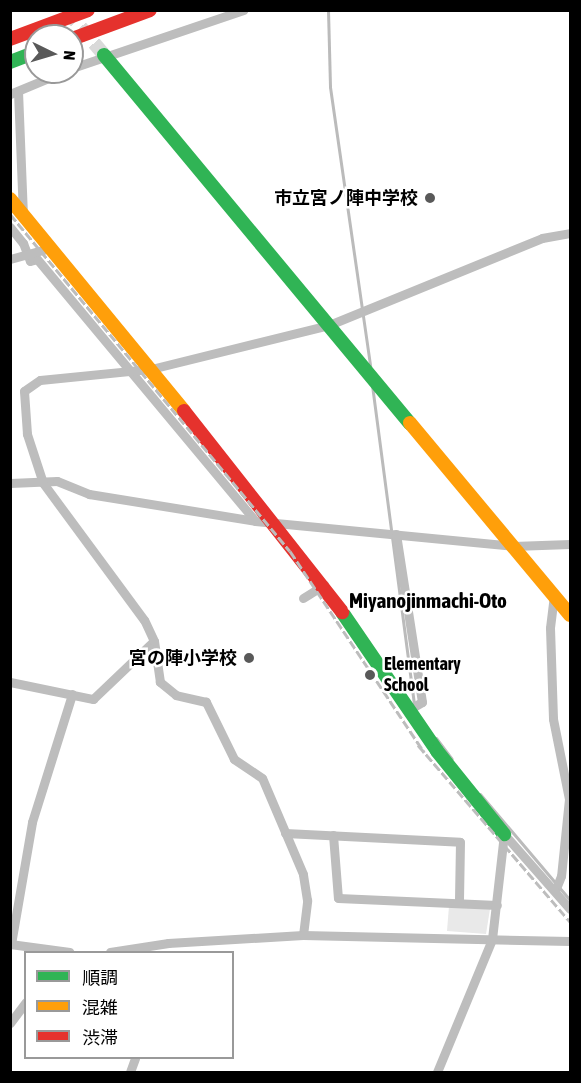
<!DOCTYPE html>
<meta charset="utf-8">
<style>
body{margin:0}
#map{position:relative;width:581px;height:1083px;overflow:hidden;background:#fff;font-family:"Asap Condensed","Noto Sans JP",sans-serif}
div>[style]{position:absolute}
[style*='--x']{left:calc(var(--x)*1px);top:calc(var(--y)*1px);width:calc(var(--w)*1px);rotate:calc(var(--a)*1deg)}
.green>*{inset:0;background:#e9e9e9}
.stream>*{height:3px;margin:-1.5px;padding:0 1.5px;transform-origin:1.5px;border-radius:1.5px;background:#bbb}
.secondary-tunnel>*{height:14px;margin-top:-7px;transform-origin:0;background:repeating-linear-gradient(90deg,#d9d9d9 0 14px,transparent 0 21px)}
.street>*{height:9px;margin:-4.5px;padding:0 4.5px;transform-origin:4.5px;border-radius:4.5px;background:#bdbdbd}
.fast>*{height:14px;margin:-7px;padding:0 7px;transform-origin:7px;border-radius:7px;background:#30b455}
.slow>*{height:14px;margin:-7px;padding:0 7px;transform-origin:7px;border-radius:7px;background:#ff9f0a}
.jam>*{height:14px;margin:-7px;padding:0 7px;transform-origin:7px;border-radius:7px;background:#e5322d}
.rail>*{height:3px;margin-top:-1.5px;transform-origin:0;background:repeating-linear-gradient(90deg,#bdbdbd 0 9px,transparent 0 12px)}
.dots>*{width:16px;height:16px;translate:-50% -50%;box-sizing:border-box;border:3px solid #fff;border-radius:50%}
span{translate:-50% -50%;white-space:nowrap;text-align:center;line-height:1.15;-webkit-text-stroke:5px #fff;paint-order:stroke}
.poi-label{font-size:18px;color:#000;font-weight:700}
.right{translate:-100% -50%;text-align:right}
.left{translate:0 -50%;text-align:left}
.quarter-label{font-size:21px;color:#000;font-weight:700}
.frame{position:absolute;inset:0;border:12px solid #000;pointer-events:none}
.legend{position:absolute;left:24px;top:951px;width:210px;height:108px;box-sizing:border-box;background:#fff;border:2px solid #999;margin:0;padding:8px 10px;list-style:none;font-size:18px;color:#000}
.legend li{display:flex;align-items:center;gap:12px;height:30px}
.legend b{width:30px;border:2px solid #999}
.north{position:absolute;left:24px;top:24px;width:60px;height:60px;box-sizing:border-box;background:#fff;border:2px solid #999;border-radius:50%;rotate:95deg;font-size:16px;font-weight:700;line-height:24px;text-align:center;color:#000}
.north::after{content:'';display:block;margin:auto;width:21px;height:27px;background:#595959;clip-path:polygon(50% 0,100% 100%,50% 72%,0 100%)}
</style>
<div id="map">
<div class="green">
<i style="clip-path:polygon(449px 906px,490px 909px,486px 934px,447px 931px)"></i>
</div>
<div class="stream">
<i style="--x:328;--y:10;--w:77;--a:88.5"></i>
<i style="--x:330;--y:87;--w:282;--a:81.8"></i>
<i style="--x:372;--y:385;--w:323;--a:82.5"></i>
<i style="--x:436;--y:738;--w:26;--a:53"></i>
<i style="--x:480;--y:794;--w:139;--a:49.7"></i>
</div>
<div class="secondary-tunnel">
<i style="--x:67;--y:11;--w:57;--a:49.9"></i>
</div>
<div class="street">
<i style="--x:72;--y:68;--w:181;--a:-18.7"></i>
<i style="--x:18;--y:91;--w:123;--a:87.7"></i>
<i style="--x:10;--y:94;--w:57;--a:-22.5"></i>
<i style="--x:10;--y:227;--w:21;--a:51"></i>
<i style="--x:23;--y:243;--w:19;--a:69"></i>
<i style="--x:30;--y:261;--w:7;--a:-16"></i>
<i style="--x:37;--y:259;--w:341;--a:50.2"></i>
<i style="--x:10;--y:259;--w:41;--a:-15.4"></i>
<i style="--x:10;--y:483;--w:47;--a:-2.4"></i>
<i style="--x:57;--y:481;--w:35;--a:22"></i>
<i style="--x:89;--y:494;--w:168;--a:9.2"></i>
<i style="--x:255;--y:521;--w:259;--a:5.5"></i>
<i style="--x:513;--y:546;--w:57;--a:-2"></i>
<i style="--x:396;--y:534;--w:170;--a:81.2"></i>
<i style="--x:422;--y:702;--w:16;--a:150"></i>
<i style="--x:554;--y:595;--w:33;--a:97"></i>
<i style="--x:550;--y:628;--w:91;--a:88.1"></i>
<i style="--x:553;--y:719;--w:82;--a:78.7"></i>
<i style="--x:569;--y:799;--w:77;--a:95.9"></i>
<i style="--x:561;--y:876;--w:16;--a:112"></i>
<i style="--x:303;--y:598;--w:25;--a:-32"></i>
<i style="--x:10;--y:682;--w:85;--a:11.6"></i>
<i style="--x:93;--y:699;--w:84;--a:-43.6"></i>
<i style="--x:285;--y:833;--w:175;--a:2.9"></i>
<i style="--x:460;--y:842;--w:59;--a:91"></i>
<i style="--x:504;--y:834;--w:100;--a:48.7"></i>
<i style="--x:333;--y:835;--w:63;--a:85.5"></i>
<i style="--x:338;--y:898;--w:159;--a:2.5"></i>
<i style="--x:303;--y:935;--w:35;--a:-83"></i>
<i style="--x:307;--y:900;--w:26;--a:-99"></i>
<i style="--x:303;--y:874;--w:104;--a:-113.1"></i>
<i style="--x:262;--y:778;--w:34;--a:-146"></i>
<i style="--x:234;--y:759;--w:64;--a:-116.2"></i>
<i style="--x:206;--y:702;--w:31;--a:-167"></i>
<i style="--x:176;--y:695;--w:21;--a:-141"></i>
<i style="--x:160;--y:682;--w:41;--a:-98.3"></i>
<i style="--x:154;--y:641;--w:23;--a:-115"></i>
<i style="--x:144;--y:620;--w:170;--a:-126.4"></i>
<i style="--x:43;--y:483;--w:52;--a:-108.1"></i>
<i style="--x:27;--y:434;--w:43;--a:-94"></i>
<i style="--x:24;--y:391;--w:19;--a:-35"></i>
<i style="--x:40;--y:380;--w:112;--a:-5.7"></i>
<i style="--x:151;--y:369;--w:183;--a:-13.9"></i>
<i style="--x:329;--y:325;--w:230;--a:-22.2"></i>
<i style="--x:542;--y:238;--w:28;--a:-10"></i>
<i style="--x:10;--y:944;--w:60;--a:7.7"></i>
<i style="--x:11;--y:944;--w:124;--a:-80.2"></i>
<i style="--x:32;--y:822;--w:134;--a:-72.6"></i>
<i style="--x:110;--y:952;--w:59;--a:-8.8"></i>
<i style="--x:168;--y:943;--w:135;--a:-3.4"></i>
<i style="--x:303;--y:935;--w:267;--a:1.3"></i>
<i style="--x:10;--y:1023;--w:26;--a:-53"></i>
<i style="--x:130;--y:1072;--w:15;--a:-70"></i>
<i style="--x:437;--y:1072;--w:144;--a:-67.5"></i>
<i style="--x:492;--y:939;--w:106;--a:-83.5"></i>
</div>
<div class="fast">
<i style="--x:104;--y:55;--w:479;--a:50.3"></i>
<i style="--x:10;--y:62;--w:28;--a:-21"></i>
<i style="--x:342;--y:612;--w:168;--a:55.6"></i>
<i style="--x:437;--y:751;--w:107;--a:51.1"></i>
</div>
<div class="slow">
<i style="--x:10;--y:199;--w:274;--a:50.6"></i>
<i style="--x:410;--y:423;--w:250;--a:50.2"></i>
</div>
<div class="jam">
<i style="--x:10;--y:39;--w:83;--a:-20.4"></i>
<i style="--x:72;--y:39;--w:83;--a:-20.4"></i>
<i style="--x:184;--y:411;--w:256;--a:51.8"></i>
</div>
<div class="rail">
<i style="--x:10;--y:214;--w:438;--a:50.3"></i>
<i style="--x:290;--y:551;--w:242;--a:56.3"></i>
<i style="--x:418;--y:745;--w:233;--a:49.3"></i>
</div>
<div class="dots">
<i style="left:430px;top:198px;background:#595959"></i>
<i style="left:249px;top:658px;background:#595959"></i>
<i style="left:370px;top:675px;background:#595959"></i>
</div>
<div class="poi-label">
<span class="right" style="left:418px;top:198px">市立宮ノ陣中学校</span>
<span class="right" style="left:237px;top:658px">宮の陣小学校</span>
<span class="left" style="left:384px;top:675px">Elementary<br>School</span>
</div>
<div class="quarter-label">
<span style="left:428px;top:600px">Miyanojinmachi-Oto</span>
</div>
<div class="frame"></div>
<ul class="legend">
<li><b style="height:8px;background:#30b455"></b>順調</li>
<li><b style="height:8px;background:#ff9f0a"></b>混雑</li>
<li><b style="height:8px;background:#e5322d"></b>渋滞</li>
</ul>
<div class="north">N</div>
</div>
